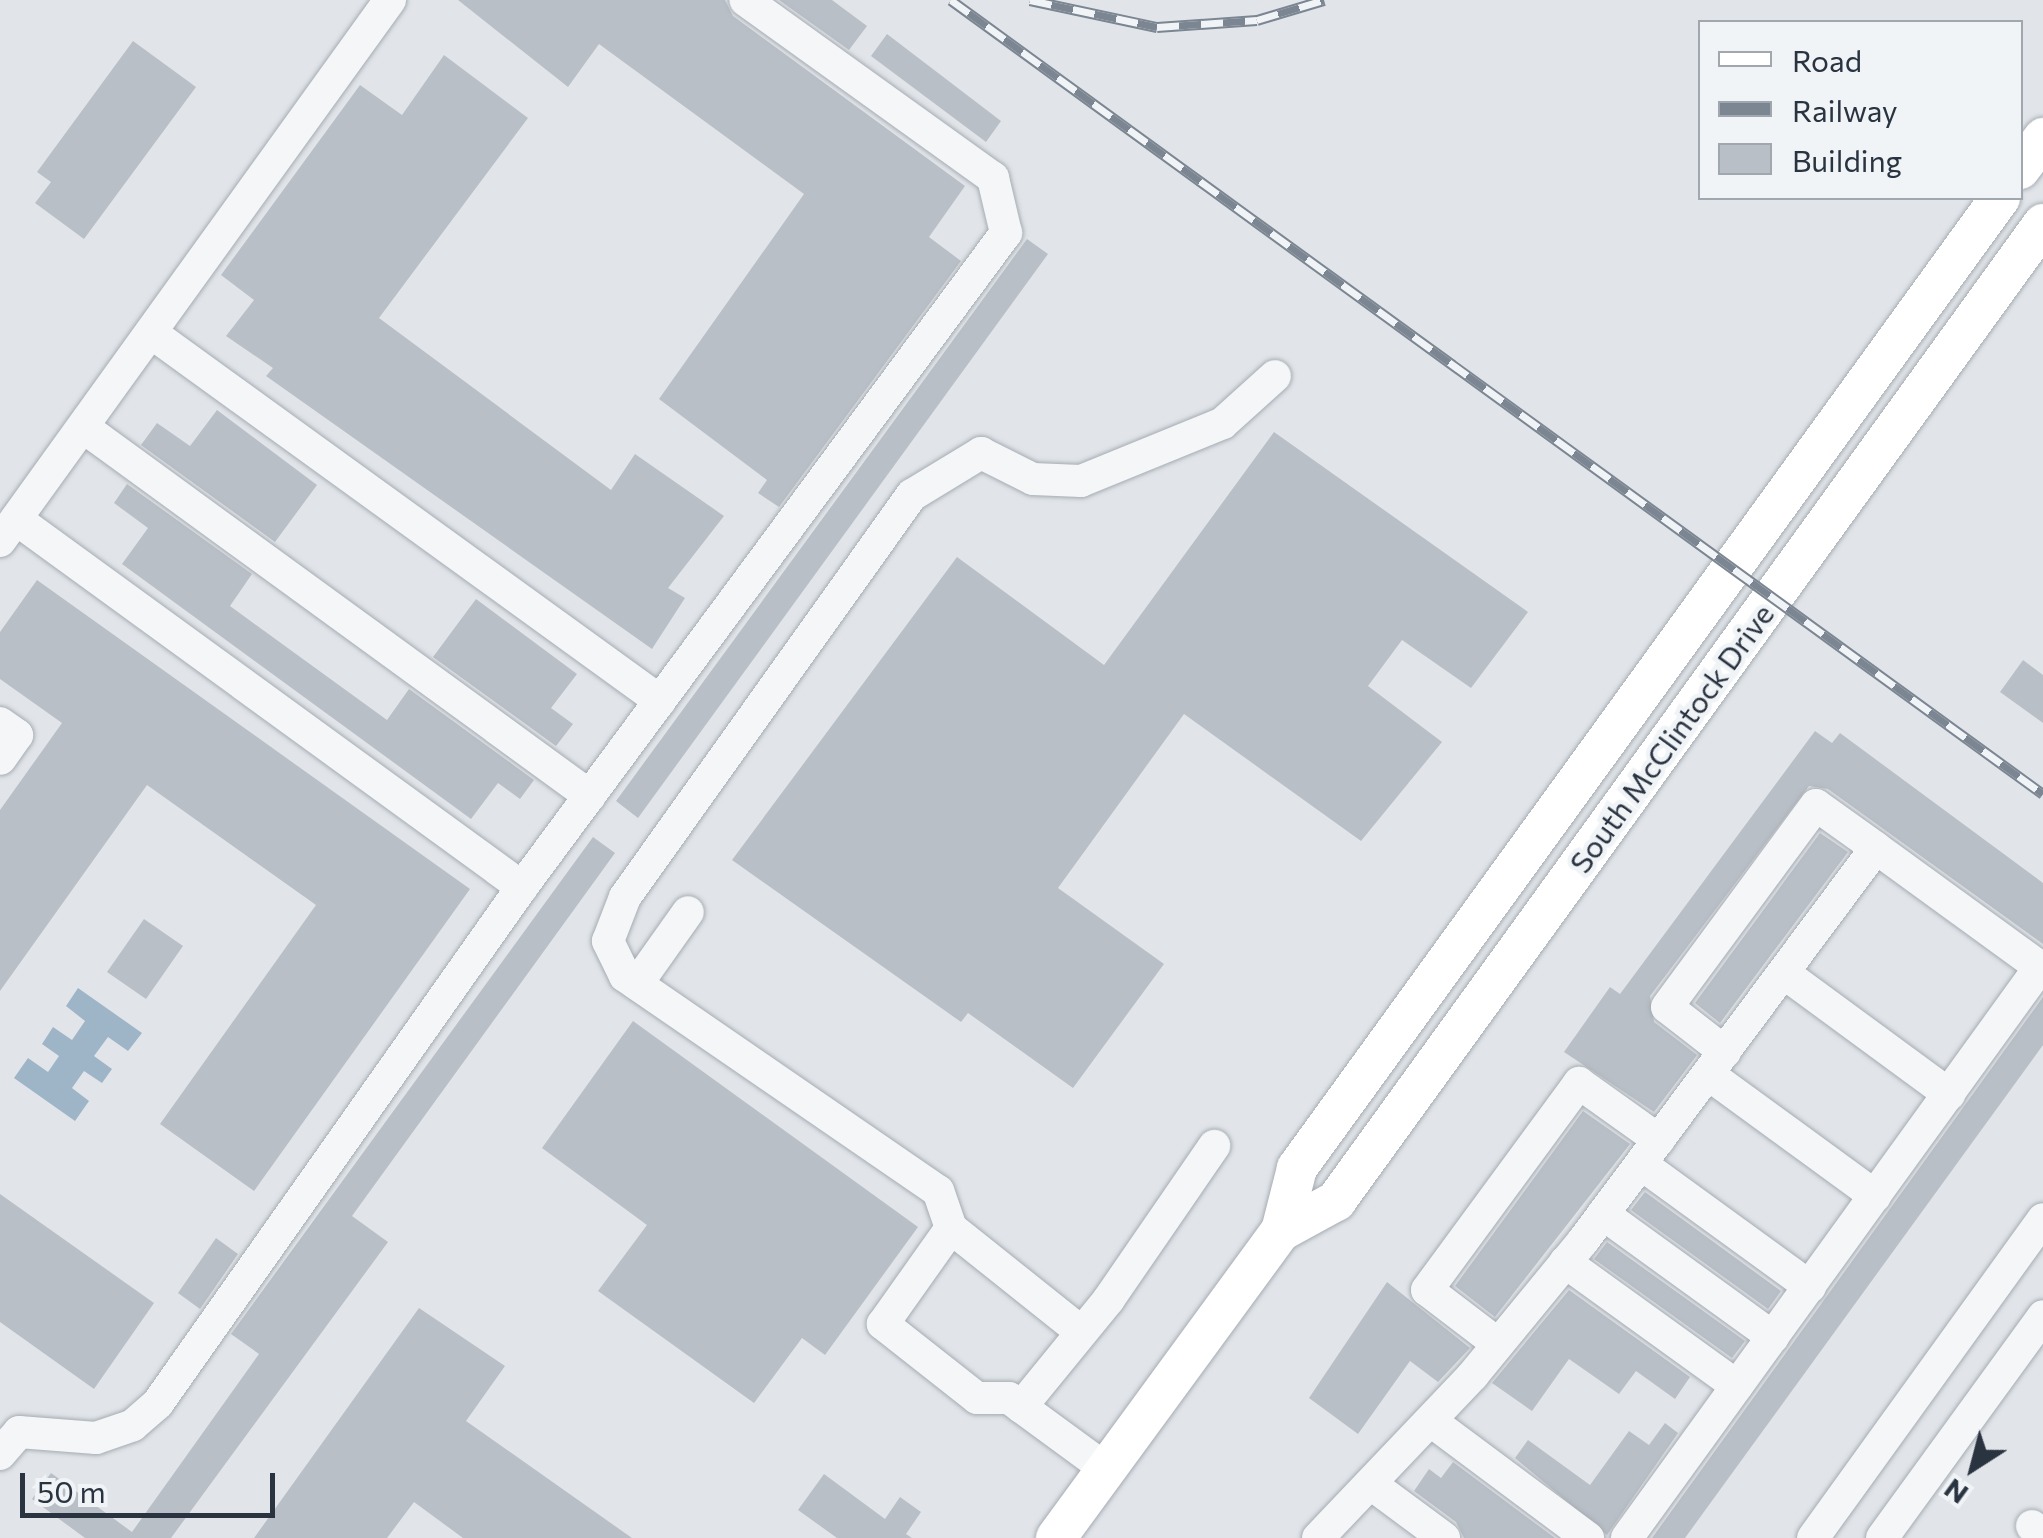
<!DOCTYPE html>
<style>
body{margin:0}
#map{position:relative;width:2043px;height:1538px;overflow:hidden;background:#e1e5e9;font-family:Commissioner,sans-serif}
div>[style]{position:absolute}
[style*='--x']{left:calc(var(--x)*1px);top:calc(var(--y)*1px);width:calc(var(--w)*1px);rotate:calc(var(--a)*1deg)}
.water>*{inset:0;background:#9eb5c8}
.building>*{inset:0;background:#b9bfc6}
.roads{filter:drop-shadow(0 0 2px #a6acb3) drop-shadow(0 0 2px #a6acb3)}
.minor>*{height:32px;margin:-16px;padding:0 16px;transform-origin:16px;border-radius:16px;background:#f4f6f8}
.major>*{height:40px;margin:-20px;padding:0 20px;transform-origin:20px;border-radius:20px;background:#fff}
.rail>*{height:11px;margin-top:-5.5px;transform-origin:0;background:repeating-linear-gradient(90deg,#f1f4f7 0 22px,#7b8692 0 44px);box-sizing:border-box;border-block:2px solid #7b8692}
span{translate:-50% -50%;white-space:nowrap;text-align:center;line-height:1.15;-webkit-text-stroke:9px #f1f4f7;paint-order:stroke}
.street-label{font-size:30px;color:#2a3441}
.legend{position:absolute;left:1698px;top:20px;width:325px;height:180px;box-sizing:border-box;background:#f1f4f7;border:2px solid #a1a7ae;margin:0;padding:12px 18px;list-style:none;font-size:30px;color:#2a3441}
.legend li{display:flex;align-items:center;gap:20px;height:50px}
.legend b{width:50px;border:2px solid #a1a7ae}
.north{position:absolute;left:1923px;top:1418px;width:100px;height:100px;-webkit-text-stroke:8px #f1f4f7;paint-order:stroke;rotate:216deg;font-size:28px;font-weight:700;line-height:40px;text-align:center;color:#2a3441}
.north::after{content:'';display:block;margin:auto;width:35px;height:45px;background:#2a3441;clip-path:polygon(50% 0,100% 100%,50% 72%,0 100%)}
.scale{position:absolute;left:20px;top:1473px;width:255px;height:45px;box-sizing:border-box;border:5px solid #2a3441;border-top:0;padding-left:12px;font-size:30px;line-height:35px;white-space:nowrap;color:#2a3441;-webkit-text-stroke:8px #f1f4f7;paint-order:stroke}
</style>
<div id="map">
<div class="water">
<i style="clip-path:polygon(78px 988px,142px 1033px,128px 1051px,108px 1037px,94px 1056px,112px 1069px,102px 1083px,84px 1071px,72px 1088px,89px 1101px,75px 1121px,14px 1078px,28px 1058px,48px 1072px,59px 1056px,42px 1044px,53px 1027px,72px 1040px,85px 1021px,66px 1006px)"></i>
</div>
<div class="building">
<i style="clip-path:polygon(458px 0,725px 0,733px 16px,965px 186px,929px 237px,961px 261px,779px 507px,758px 493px,767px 480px,659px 399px,804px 194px,599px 44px,568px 87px)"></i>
<i style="clip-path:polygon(779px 0,832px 0,867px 26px,849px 50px)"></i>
<i style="clip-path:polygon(887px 34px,1001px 121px,986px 142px,871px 56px)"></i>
<i style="clip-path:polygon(133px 41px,196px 87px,84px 239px,35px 203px,51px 182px,37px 172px)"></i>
<i style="clip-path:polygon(444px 55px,528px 118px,379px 318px,611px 490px,635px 454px,724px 516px,668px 588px,685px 598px,652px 649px,266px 376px,273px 368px,226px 336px,254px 300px,221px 275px,360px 85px,402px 115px)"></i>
<i style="clip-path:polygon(1027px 239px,1048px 254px,638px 818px,616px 801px)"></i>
<i style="clip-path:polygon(217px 410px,317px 485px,275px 542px,141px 445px,157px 423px,190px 446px)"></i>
<i style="clip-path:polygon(1274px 432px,1528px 612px,1471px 688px,1402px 640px,1368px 686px,1442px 742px,1361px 841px,1184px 714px,1058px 888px,1164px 964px,1073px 1088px,968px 1013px,961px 1022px,732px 860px,957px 557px,1104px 665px)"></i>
<i style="clip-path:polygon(127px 484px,252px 574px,230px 606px,387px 720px,409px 689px,534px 780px,520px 799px,498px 783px,471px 819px,122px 564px,148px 528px,114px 503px)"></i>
<i style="clip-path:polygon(37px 580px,470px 889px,254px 1191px,160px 1124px,316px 905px,147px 785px,0 991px,0 810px,62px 723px,0 679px,0 632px)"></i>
<i style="clip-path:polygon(476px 599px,577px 674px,551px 708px,573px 724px,556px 746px,433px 657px)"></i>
<i style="clip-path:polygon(2023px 660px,2043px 675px,2043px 723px,2000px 692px)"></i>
<i style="clip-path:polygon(1815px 731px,1832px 743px,1840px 733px,2043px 883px,2043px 944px,1828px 789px,1809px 786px,1650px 996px,1654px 1022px,1697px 1055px,1654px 1112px,1564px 1052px,1610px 987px,1620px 994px)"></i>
<i style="clip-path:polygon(1820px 833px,1848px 852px,1720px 1023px,1695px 1003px)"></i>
<i style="clip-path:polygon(593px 837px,615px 853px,352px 1216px,388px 1242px,171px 1538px,85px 1538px,32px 1499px,51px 1473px,132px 1532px,259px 1354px,231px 1334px)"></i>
<i style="clip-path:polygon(144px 919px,183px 946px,146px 999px,107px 972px)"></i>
<i style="clip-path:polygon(2043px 997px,2043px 1045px,1685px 1538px,1652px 1538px)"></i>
<i style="clip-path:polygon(633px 1021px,918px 1227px,825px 1355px,802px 1338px,754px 1403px,598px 1291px,647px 1225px,542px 1148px)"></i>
<i style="clip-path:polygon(1583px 1111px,1630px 1144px,1495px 1317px,1455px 1286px)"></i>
<i style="clip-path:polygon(1645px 1192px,1781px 1291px,1768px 1309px,1631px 1210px)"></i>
<i style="clip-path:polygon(0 1194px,154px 1303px,94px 1389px,0 1322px)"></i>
<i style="clip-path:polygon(216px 1238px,238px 1254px,200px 1309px,178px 1293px)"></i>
<i style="clip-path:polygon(1607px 1242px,1745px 1341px,1732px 1358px,1594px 1259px)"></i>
<i style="clip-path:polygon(1387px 1282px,1470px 1348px,1438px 1382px,1410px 1361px,1358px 1434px,1309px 1398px)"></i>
<i style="clip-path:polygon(1569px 1290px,1690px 1377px,1675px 1399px,1636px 1371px,1619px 1394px,1569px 1359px,1532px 1411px,1492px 1383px)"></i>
<i style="clip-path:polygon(419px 1308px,505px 1366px,466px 1421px,632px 1538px,463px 1538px,414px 1502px,387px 1538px,254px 1538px)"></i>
<i style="clip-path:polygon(1665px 1423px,1678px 1433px,1607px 1535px,1515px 1458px,1528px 1440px,1590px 1485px,1629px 1431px,1649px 1445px)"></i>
<i style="clip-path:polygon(1453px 1462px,1555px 1538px,1464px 1538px,1456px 1522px,1414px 1491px,1429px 1469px,1441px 1478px)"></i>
<i style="clip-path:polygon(824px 1474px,885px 1519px,900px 1497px,921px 1512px,906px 1534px,912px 1538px,837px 1538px,798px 1510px)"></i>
</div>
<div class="roads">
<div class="minor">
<i style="--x:153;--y:334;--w:626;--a:35.9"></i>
<i style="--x:83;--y:427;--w:627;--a:36.05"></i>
<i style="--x:16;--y:519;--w:626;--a:36.03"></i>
<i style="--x:0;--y:541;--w:667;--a:-54.21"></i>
<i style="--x:0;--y:723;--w:21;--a:35"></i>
<i style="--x:17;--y:735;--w:29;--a:125"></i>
<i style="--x:1784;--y:973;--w:205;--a:36.3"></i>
<i style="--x:637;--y:984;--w:88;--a:-54.7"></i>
<i style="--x:1725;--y:1052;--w:73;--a:-142.2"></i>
<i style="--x:1667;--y:1007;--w:251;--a:-53.6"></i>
<i style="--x:1816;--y:805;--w:74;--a:35.6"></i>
<i style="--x:1708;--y:1074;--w:207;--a:36.1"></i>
<i style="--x:1641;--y:1164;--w:209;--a:36"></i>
<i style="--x:1603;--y:1214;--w:210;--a:35.9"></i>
<i style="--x:951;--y:1228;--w:164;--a:38.6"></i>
<i style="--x:1565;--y:1262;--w:212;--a:35.8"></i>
<i style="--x:1498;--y:1344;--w:89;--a:-142.7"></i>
<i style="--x:1427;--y:1290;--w:257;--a:-53.7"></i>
<i style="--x:1579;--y:1083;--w:98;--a:35.5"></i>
<i style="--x:1021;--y:1407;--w:139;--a:-50.8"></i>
<i style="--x:1109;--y:1299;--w:186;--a:-55.5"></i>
<i style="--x:1431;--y:1421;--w:196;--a:36.7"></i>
<i style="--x:0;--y:1454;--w:29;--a:-49"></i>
<i style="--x:19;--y:1432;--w:77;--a:4.5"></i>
<i style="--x:96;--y:1438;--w:39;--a:-19"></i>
<i style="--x:133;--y:1425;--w:33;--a:-41"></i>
<i style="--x:158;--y:1403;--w:631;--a:-54.8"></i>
<i style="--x:522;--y:887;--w:814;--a:-53.5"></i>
<i style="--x:1006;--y:233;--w:57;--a:-103.3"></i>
<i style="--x:993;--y:178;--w:305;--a:-144.3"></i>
<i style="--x:1106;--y:1469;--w:120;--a:-143.8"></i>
<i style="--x:1009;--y:1398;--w:32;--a:180"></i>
<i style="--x:977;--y:1398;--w:120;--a:-141.8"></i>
<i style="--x:883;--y:1324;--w:118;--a:-54.7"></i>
<i style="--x:951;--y:1228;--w:39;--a:-109"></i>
<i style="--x:938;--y:1191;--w:380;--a:-145.5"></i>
<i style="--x:625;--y:976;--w:39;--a:-116"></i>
<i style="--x:608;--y:941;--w:47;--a:-68.9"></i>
<i style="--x:625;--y:897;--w:494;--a:-54.5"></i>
<i style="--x:912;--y:495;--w:81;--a:-31.3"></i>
<i style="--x:981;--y:453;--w:58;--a:26.6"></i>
<i style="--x:1033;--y:479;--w:48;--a:2.4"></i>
<i style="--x:1081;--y:481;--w:153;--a:-22.2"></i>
<i style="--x:1223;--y:423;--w:70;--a:-42.1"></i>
<i style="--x:1371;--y:1484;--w:91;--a:36.5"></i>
<i style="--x:2032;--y:1526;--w:14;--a:36"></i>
<i style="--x:1318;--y:1538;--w:225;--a:-46.4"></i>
<i style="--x:1473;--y:1375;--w:173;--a:-50.6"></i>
<i style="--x:1583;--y:1241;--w:490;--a:-53.3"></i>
<i style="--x:1876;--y:848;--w:203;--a:36"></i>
<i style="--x:2040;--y:967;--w:705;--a:125.88"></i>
<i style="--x:1813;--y:1538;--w:393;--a:-54.2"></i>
<i style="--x:1882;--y:1538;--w:274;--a:-54"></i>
</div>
<div class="major">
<i style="--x:2020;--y:169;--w:39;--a:-53"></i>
<i style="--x:1281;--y:1231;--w:63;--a:-28.6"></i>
<i style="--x:1336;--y:1201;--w:1206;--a:-54.11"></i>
<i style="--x:1056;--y:1538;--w:381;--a:-53.8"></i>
<i style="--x:1281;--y:1231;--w:65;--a:-75.7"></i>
<i style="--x:1297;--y:1168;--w:1198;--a:-54.07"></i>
</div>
</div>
<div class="rail">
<i style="--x:951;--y:0;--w:1350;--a:36.02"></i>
<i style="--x:1030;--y:0;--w:130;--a:12"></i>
<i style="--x:1157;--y:27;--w:100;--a:-4"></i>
<i style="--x:1257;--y:20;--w:70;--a:-16.6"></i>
</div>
<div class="street-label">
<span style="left:1671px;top:738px;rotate:-54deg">South McClintock Drive</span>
</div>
<ul class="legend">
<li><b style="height:12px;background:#fff"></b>Road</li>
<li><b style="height:12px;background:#7b8692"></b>Railway</li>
<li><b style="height:28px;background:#b9bfc6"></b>Building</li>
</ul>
<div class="north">N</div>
<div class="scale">50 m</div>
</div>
